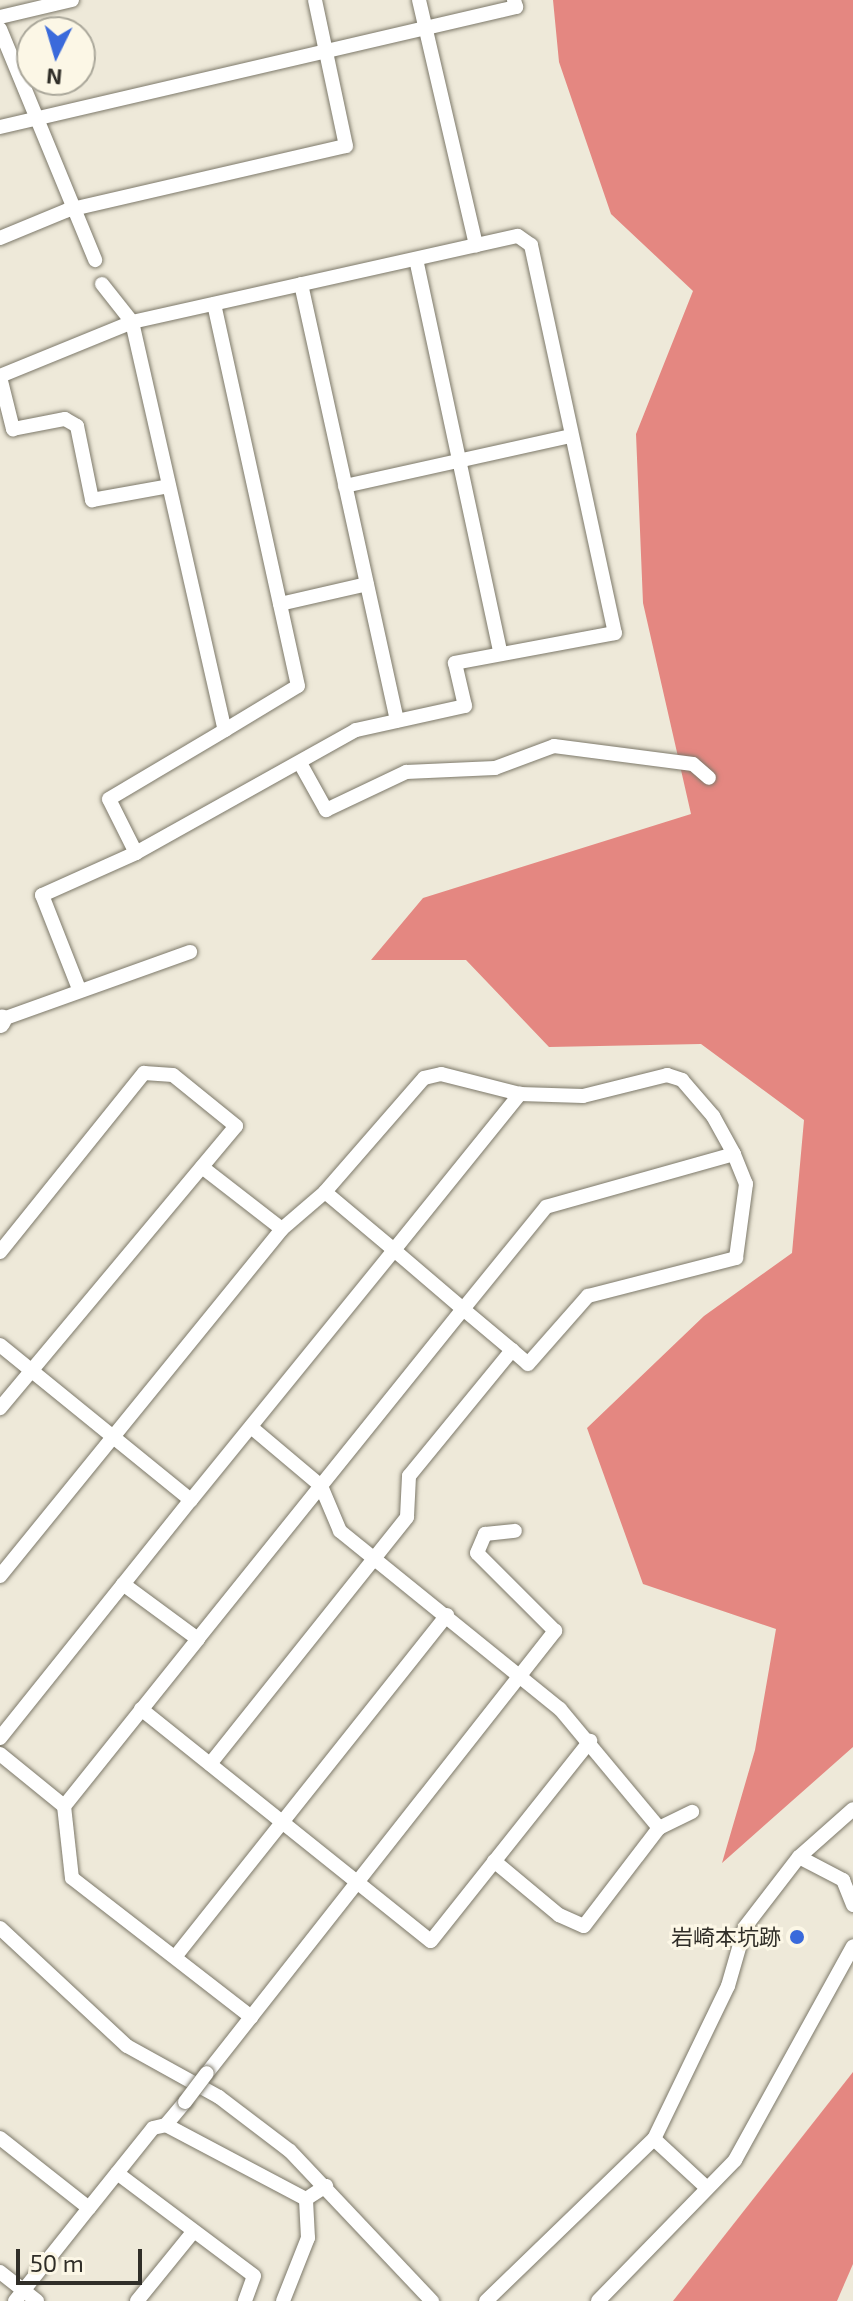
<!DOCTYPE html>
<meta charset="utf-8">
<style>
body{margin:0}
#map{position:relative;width:853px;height:2301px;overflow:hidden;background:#eee9d9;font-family:"Exo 2","Noto Sans JP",sans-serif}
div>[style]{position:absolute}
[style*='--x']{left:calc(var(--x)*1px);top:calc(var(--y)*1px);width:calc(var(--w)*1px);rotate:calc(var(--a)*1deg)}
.forest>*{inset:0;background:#e48781}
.roads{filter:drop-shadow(0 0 2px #7d796a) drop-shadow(0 0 2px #7d796a)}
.street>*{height:14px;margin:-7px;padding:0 7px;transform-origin:7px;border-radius:7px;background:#fff}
.secondary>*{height:20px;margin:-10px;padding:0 10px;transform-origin:10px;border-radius:10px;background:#fff}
.bridges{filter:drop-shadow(0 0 2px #7d796a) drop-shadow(0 0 2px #7d796a)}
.street-bridge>*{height:14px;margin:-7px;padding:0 7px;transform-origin:7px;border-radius:7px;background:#fff}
.dots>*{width:22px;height:22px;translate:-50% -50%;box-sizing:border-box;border:4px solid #fcf7e6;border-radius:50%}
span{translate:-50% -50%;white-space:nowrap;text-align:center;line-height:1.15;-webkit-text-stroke:6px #fcf7e6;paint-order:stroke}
.poi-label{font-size:22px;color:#302e28}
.right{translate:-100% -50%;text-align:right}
.north{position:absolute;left:16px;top:16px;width:80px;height:80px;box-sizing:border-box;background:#fcf7e6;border:2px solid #aaa79a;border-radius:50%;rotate:185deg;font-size:22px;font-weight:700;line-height:32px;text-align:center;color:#302e28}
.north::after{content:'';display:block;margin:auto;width:28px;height:36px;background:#3a6adb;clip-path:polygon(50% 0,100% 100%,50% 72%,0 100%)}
.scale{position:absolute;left:16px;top:2249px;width:126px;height:36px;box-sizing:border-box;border:4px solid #302e28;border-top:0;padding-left:10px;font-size:24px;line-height:28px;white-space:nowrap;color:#302e28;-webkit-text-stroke:6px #fcf7e6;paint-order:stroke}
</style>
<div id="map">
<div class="forest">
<i style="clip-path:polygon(553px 0,853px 0,853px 1747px,722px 1863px,755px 1750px,776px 1629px,643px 1584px,587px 1428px,704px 1316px,792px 1253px,804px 1120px,701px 1044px,549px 1047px,466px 960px,371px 960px,423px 898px,691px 814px,643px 603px,636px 434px,693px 291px,611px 214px,559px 62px)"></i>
<i style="clip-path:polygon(853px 2072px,853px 2264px,837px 2301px,673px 2301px)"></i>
</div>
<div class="roads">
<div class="street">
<i style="--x:419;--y:0;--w:252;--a:76.9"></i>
<i style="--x:0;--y:17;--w:74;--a:-13.3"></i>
<i style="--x:0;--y:29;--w:250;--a:67.6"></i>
<i style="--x:0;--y:127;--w:530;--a:-13.09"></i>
<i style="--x:516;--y:7;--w:7;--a:-106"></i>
<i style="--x:0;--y:238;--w:74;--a:-22.4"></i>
<i style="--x:68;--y:210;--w:285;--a:-13"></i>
<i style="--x:346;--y:146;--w:149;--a:-102"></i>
<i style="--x:416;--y:259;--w:404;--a:77.9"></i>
<i style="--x:102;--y:284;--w:48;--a:51.7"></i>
<i style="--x:132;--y:322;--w:418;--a:77.2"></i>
<i style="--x:225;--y:730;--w:85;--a:-31.1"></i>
<i style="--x:298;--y:686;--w:391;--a:-102.4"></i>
<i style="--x:301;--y:284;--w:447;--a:77.6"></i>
<i style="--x:0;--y:376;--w:143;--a:-22.2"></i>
<i style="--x:132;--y:322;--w:395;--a:-12.6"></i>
<i style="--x:518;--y:236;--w:16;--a:35"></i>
<i style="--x:531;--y:245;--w:397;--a:77.8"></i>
<i style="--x:615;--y:633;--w:163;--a:169.4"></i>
<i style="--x:455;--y:663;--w:44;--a:76.9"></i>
<i style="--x:465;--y:706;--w:112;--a:167.6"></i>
<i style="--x:356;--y:730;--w:252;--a:150.8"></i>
<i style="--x:136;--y:853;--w:103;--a:155.9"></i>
<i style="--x:42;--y:895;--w:101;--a:68.5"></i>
<i style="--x:0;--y:377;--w:54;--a:76"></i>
<i style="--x:13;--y:429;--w:53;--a:-10.9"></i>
<i style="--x:65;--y:419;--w:14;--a:30"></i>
<i style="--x:77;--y:426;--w:76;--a:78.5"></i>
<i style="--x:92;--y:500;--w:78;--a:-10.3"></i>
<i style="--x:345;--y:486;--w:231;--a:-12.5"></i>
<i style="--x:280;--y:604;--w:89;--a:-12.9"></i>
<i style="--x:300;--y:763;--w:54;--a:61"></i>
<i style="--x:326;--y:810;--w:89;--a:-25.4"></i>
<i style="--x:406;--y:772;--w:89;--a:-2.6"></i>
<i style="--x:495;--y:768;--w:63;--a:-20.4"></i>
<i style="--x:554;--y:746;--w:140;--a:7.4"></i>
<i style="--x:693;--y:764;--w:21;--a:41"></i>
<i style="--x:136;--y:853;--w:60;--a:-116.6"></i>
<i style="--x:109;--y:799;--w:135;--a:-30.7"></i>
<i style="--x:0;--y:1020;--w:202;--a:-19.7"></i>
<i style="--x:520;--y:1094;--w:63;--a:1.8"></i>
<i style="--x:583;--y:1096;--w:87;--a:-14"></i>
<i style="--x:667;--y:1075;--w:16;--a:18"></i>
<i style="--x:682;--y:1080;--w:48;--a:49.3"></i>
<i style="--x:713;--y:1116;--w:43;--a:61.1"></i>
<i style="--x:202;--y:1167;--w:101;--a:37.8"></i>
<i style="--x:0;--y:1252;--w:230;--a:-51.2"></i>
<i style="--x:144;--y:1073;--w:29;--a:4"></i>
<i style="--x:173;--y:1075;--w:81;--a:39"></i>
<i style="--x:236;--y:1126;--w:368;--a:129.9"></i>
<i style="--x:0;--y:1345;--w:246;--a:39.1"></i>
<i style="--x:191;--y:1500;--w:322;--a:-50.9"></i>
<i style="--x:394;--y:1250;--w:201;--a:-51.1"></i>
<i style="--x:520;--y:1094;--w:81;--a:-165.8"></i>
<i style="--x:441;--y:1074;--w:17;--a:167"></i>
<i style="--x:424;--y:1078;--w:151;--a:131"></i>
<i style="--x:325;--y:1192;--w:90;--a:40"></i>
<i style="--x:394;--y:1250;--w:91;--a:40.5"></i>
<i style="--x:463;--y:1309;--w:64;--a:39.9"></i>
<i style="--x:512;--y:1350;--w:21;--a:41"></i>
<i style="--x:528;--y:1364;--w:91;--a:-48.6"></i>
<i style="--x:588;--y:1296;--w:153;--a:-14.4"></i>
<i style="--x:736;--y:1258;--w:75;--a:-82.3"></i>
<i style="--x:746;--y:1184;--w:32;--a:-112"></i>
<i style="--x:734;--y:1154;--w:195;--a:164.3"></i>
<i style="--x:546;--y:1207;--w:132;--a:129.1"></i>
<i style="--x:463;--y:1309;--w:423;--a:128.8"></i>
<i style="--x:198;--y:1639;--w:214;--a:128.7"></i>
<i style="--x:251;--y:1427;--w:92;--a:40.1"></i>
<i style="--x:321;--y:1486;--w:49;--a:67.1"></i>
<i style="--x:340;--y:1531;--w:283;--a:39"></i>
<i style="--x:560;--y:1709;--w:155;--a:50.2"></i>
<i style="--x:0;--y:1576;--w:447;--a:-50.9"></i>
<i style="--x:282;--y:1229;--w:57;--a:-40.7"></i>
<i style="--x:123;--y:1584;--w:93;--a:36.3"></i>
<i style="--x:141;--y:1709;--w:371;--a:38.7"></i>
<i style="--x:431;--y:1941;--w:256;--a:-51.5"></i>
<i style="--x:0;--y:1738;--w:305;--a:-51.3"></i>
<i style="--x:0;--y:1754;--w:82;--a:39.1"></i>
<i style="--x:64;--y:1806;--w:72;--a:83.7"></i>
<i style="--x:72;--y:1878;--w:227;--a:37.8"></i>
<i style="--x:210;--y:1764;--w:316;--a:-51.4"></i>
<i style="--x:407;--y:1517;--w:41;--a:-87.2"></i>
<i style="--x:409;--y:1476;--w:163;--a:-50.7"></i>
<i style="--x:799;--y:1857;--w:50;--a:27.6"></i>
<i style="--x:843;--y:1880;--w:27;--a:68"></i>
<i style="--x:494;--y:1861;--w:85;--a:39.7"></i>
<i style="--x:559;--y:1915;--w:27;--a:24"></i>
<i style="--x:584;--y:1926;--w:123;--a:-52.6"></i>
<i style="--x:659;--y:1828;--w:37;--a:-26"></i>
<i style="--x:0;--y:1928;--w:173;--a:42.9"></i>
<i style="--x:127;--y:2046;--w:105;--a:29"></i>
<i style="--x:219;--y:2097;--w:89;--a:37.3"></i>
<i style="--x:290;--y:2151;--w:207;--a:46.6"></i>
<i style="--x:175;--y:1957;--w:437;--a:-51.5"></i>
<i style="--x:207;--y:2073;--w:563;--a:-51.79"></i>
<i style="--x:555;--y:1631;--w:110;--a:-135"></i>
<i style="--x:477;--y:1553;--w:21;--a:-67"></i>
<i style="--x:485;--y:1534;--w:30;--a:-6"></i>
<i style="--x:185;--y:2102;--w:30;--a:130"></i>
<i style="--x:166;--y:2125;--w:158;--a:27.9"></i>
<i style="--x:306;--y:2199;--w:24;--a:-33"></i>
<i style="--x:0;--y:2138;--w:113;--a:38.2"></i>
<i style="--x:89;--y:2208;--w:119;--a:128.5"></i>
<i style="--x:654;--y:2139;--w:72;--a:42.8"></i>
<i style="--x:117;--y:2173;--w:171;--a:36.9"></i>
<i style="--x:254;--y:2276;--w:27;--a:110"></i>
<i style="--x:89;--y:2208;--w:102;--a:-51.3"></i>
<i style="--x:153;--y:2128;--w:13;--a:-13"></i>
<i style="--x:0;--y:2272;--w:47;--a:38.1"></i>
<i style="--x:137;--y:2301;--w:89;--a:-50.9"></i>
<i style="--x:283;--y:2301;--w:68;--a:-68.4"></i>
<i style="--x:308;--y:2238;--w:39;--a:-93"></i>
<i style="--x:486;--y:2301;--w:233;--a:-44"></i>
<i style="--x:654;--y:2139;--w:170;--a:-64.2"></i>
<i style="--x:728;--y:1986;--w:61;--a:-73.9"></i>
<i style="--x:745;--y:1927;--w:88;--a:-52.4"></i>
<i style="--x:799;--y:1857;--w:72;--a:-41.6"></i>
<i style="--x:598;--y:2301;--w:197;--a:-45.8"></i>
<i style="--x:735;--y:2160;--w:244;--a:-61.1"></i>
</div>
<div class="secondary">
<i style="--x:0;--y:1023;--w:4;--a:-63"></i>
</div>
</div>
<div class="bridges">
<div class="street-bridge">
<i style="--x:185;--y:2102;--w:36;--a:-53"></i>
</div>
</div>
<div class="dots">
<i style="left:797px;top:1937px;background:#3a6adb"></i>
</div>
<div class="poi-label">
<span class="right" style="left:781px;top:1937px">岩崎本坑跡</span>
</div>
<div class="north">N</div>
<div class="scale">50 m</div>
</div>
